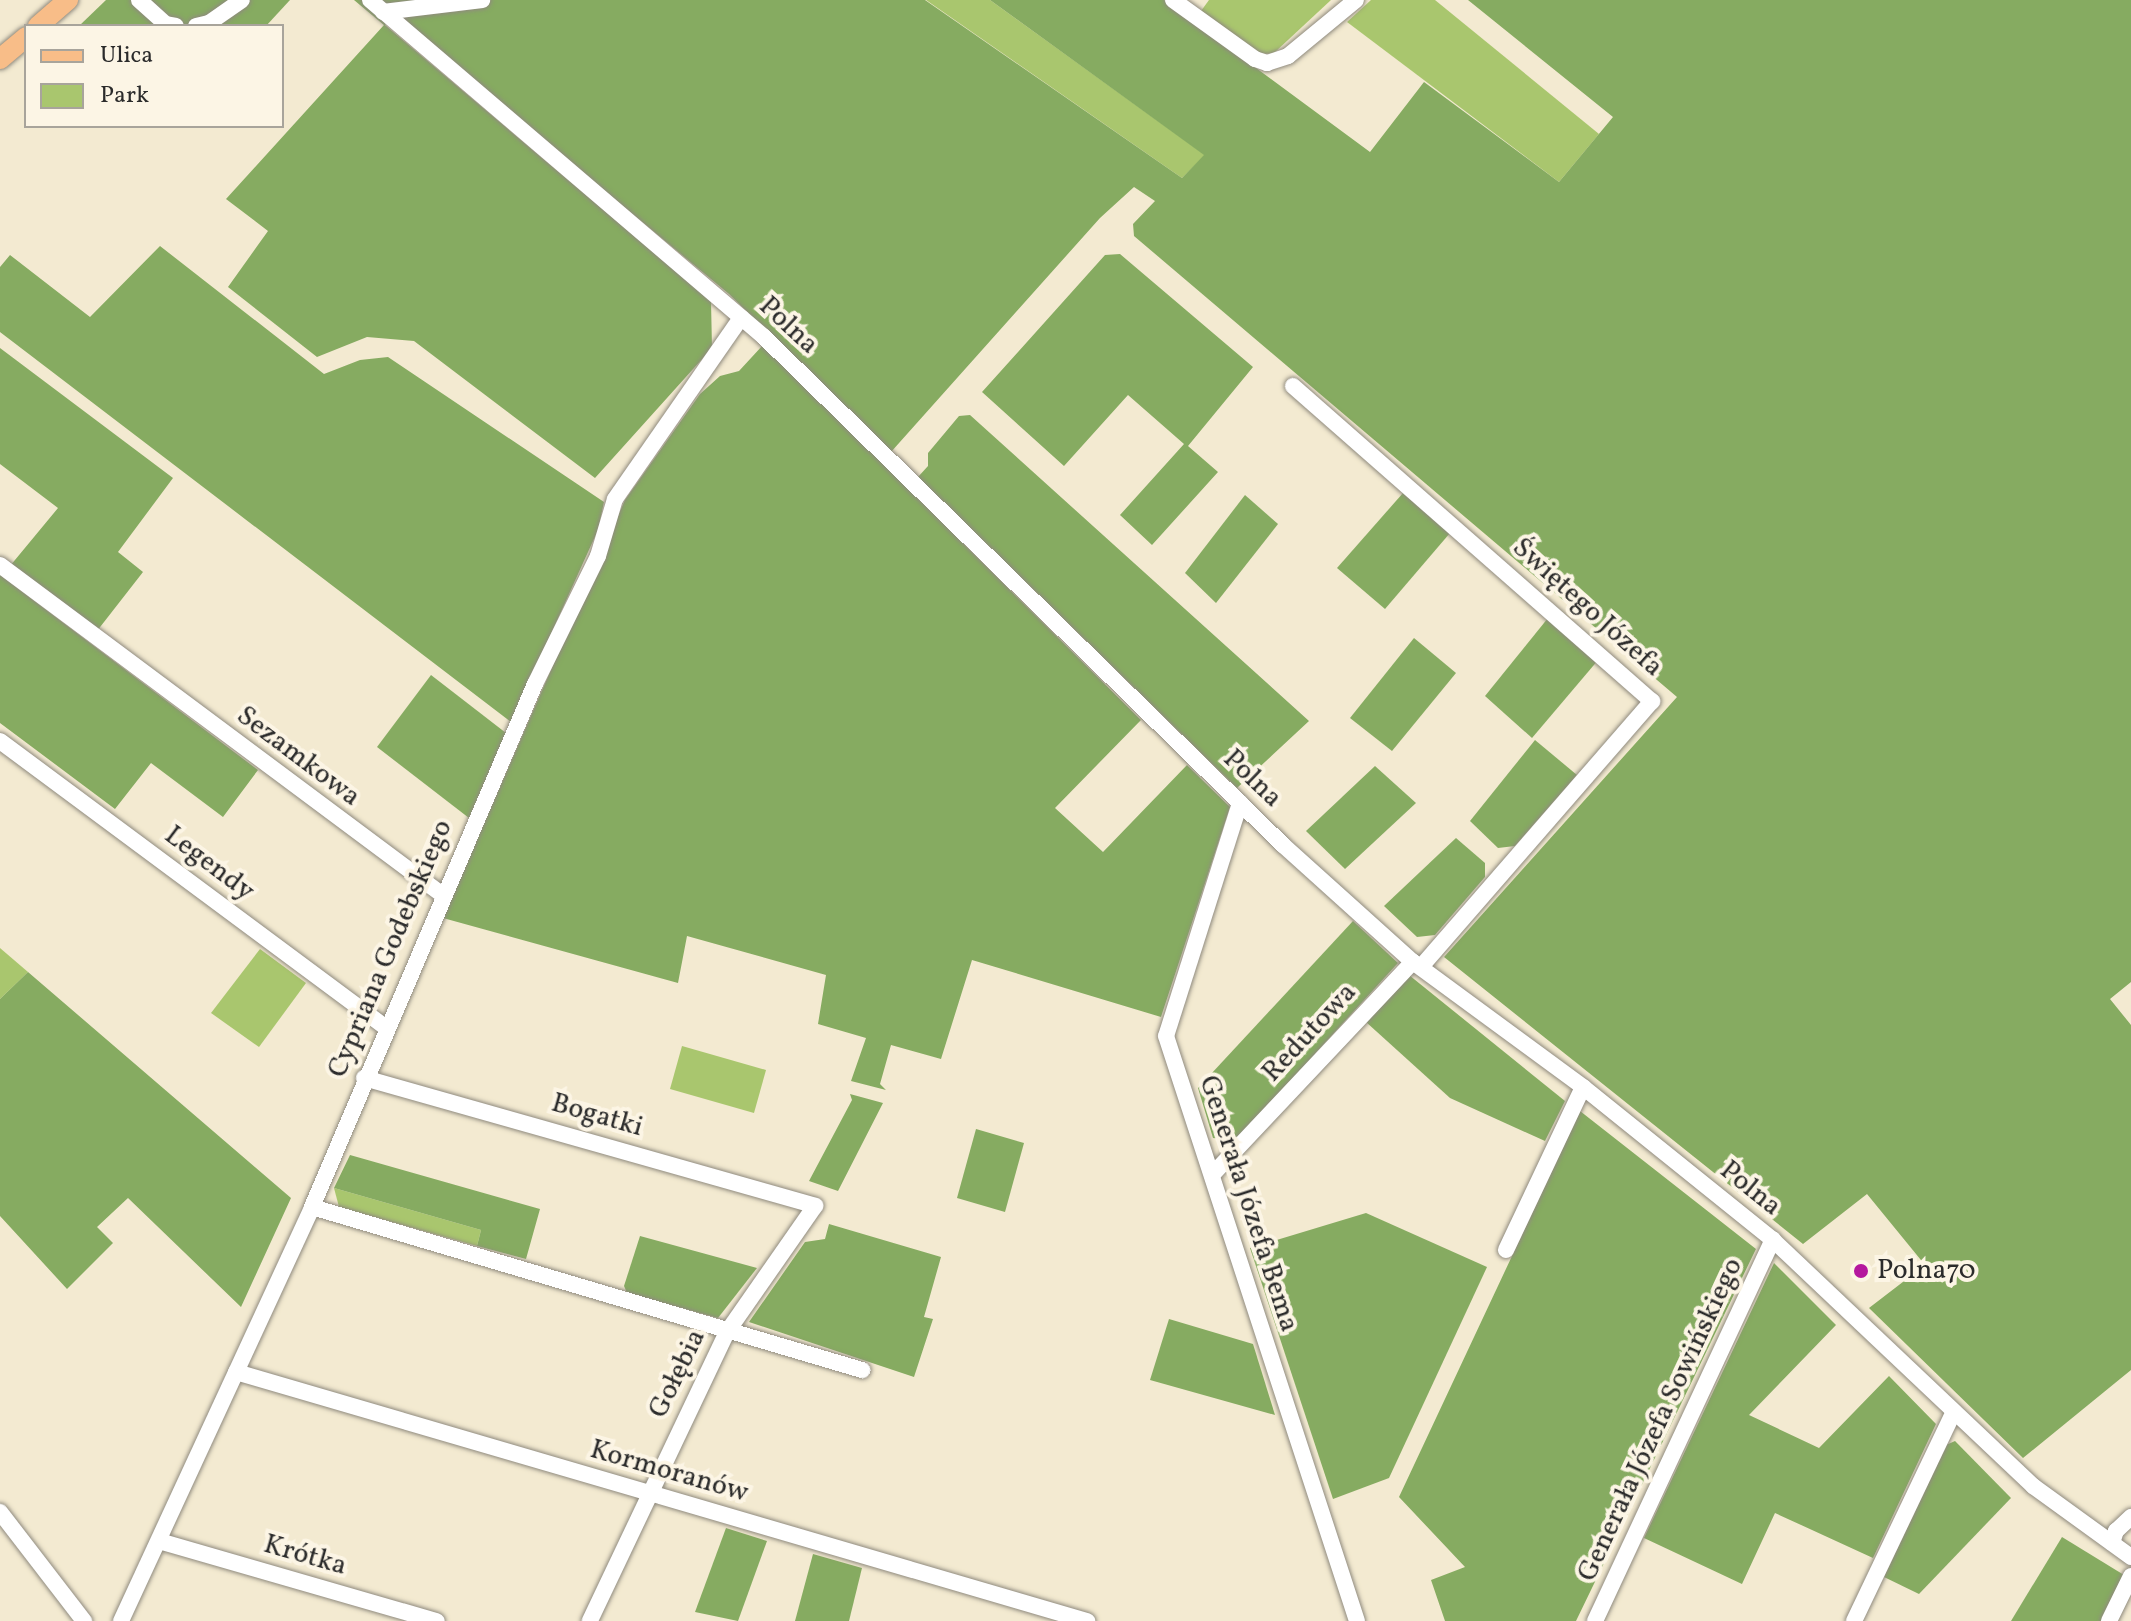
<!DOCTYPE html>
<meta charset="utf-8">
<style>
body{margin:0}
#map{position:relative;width:2131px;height:1621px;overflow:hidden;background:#f3ead1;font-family:Vollkorn,serif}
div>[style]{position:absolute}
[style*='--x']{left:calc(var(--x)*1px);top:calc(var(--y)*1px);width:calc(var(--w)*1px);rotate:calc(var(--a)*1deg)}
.green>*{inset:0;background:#a9c66e}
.forest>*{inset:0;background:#86ab61}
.roads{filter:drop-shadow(0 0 2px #8f8a7e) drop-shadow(0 0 2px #8f8a7e)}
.minor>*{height:16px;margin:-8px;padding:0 8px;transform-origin:8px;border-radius:8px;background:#fff}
.major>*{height:20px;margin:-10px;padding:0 10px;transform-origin:10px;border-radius:10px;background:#f8bd88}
.dots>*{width:22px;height:22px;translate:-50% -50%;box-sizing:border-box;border:4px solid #fcf5e5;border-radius:50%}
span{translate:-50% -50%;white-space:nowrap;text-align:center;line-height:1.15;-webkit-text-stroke:8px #fcf5e5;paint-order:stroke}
.street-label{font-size:28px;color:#2b2b2b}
.poi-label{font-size:28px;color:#2b2b2b}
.left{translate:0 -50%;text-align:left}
.legend{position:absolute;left:24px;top:24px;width:260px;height:104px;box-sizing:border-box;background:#fcf5e5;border:2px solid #a8a49b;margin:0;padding:10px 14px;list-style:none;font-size:24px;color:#2b2b2b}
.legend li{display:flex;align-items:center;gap:16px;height:40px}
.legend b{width:40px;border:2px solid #a8a49b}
</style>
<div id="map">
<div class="green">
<i style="clip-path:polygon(926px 0,990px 0,1205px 155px,1182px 178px)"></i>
<i style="clip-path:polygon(1209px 0,1331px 0,1274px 53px,1260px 54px,1201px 11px)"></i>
<i style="clip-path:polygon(1371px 0,1435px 0,1599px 134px,1559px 182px,1347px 22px)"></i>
<i style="clip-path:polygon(0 948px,28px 972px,0 999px)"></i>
<i style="clip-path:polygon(260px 949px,306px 983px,259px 1047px,211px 1013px)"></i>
<i style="clip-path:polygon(682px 1046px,766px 1070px,754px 1113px,670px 1089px)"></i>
<i style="clip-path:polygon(334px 1188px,481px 1230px,477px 1246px,339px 1207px)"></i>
</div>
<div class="forest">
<i style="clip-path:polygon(106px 0,290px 0,266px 26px,79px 26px)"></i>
<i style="clip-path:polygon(354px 0,925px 0,1182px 178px,1204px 155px,990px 0,1164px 0,1370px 152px,1424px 82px,1559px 182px,1613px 117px,1468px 0,2131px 0,2131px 982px,2110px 999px,2131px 1025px,2131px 1370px,2023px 1458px,1869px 1308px,1925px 1265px,1867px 1194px,1803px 1244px,1444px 957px,1677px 697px,1134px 236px,1133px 224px,1155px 201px,1134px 187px,1100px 218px,891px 452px,729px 294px,393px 15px,385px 25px,711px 301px,712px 348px,595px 478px,414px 341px,367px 337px,317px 357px,228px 287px,268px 231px,226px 199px,384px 25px)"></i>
<i style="clip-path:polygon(160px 246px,324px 374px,360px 360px,388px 357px,604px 502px,598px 530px,511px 722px,0 332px,0 267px,10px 255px,90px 317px)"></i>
<i style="clip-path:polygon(1120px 254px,1253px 367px,1188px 446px,1218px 472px,1152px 545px,1120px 515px,1184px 444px,1128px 395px,1064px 466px,982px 392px,1105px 255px)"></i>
<i style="clip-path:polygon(763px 345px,1141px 720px,1055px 808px,1103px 852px,1187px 765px,1230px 807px,1161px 1017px,972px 960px,941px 1059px,891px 1045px,880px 1084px,886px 1090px,851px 1081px,866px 1038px,818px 1024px,826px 975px,687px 936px,678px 983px,443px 918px,625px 500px,700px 394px,720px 376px,739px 371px)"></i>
<i style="clip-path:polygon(0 348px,173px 478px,118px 552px,143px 572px,97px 631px,10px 566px,58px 508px,0 464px)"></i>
<i style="clip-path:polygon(970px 415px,1309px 721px,1237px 788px,918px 477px,928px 466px,928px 453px,959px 416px)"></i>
<i style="clip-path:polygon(1403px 493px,1450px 533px,1385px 609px,1337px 568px)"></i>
<i style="clip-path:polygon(1245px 495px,1278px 524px,1216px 603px,1185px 573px)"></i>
<i style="clip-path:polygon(0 575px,258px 770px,223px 817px,151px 763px,115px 809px,0 723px)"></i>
<i style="clip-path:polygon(1548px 618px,1599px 659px,1532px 738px,1485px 696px)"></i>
<i style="clip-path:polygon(1414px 638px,1456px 673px,1392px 751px,1350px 718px)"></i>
<i style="clip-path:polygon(431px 675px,506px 733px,469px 818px,377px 747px)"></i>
<i style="clip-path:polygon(1535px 740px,1577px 775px,1515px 846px,1498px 848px,1470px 821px)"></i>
<i style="clip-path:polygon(1375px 766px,1416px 803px,1345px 869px,1306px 831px)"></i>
<i style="clip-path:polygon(1456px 838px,1485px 863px,1485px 877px,1435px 935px,1417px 937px,1384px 906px)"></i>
<i style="clip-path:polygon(1353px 921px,1398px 963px,1235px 1141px,1213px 1138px,1198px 1088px)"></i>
<i style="clip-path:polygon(28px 972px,291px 1198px,241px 1307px,128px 1198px,97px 1227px,113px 1243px,67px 1289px,0 1216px,0 999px)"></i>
<i style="clip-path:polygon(1409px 975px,1565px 1101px,1545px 1141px,1450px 1098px,1366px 1022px)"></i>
<i style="clip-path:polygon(850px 1094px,883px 1103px,838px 1191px,809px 1181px,852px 1100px)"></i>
<i style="clip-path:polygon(1580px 1111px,1756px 1249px,1576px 1621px,1445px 1621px,1431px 1580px,1465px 1567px,1399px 1497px)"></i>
<i style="clip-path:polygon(976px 1129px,1024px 1143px,1005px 1212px,957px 1198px)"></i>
<i style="clip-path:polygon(350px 1155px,540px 1209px,526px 1259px,477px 1246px,481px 1230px,334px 1188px)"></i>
<i style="clip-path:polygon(1366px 1213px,1487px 1267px,1389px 1478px,1333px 1499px,1250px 1248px)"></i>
<i style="clip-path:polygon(829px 1224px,941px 1257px,924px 1317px,933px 1319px,914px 1377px,749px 1322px,805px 1242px,825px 1239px)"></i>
<i style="clip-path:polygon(640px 1236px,757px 1268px,718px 1318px,627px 1293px,624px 1286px)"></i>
<i style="clip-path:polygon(1774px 1263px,1836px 1325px,1749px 1415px,1819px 1448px,1889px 1376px,1936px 1424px,1873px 1558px,1775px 1513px,1742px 1584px,1644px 1538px)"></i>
<i style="clip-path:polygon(1169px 1319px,1253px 1344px,1275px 1415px,1150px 1380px)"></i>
<i style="clip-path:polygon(1955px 1441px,2011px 1498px,1919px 1594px,1884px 1577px,1946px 1445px)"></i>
<i style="clip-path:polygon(726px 1528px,767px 1541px,738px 1621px,695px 1612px)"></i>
<i style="clip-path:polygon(2062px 1537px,2124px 1575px,2101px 1621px,2011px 1621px)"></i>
<i style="clip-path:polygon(813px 1554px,862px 1568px,849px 1621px,795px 1621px)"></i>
</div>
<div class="roads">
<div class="minor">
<i style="--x:139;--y:0;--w:36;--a:42"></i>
<i style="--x:166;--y:24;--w:10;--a:11"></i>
<i style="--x:370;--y:0;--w:518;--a:40.54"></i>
<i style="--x:764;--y:337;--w:726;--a:44.39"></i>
<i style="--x:1283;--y:845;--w:175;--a:42"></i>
<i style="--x:1413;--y:962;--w:211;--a:36.3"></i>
<i style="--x:1583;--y:1087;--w:244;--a:38.8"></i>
<i style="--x:1773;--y:1240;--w:358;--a:43.4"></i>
<i style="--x:2033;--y:1486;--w:121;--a:35.9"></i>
<i style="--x:1173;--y:0;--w:101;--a:35.7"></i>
<i style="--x:1255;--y:59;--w:13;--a:18"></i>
<i style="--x:1267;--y:63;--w:22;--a:-18"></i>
<i style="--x:1288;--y:56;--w:88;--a:-39.5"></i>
<i style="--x:383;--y:12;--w:100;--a:-6.9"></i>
<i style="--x:196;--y:26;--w:13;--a:-13"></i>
<i style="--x:209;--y:23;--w:40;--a:-34.9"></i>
<i style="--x:1293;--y:386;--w:478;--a:41.3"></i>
<i style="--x:1652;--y:701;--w:352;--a:131"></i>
<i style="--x:0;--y:565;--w:554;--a:36.7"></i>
<i style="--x:0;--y:741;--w:482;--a:36.6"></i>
<i style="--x:1240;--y:803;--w:244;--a:107.6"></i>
<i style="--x:1166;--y:1036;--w:615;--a:71.92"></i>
<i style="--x:364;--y:1078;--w:469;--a:15.8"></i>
<i style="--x:815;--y:1206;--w:154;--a:124.9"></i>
<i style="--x:727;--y:1332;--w:320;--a:115.4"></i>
<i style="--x:1212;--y:1175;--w:293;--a:-46.7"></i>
<i style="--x:312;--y:1207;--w:574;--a:16.51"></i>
<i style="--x:1506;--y:1250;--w:180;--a:-64.7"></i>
<i style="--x:236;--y:1372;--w:887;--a:16.31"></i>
<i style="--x:0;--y:1512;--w:138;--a:52.4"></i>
<i style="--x:159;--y:1541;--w:289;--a:16.1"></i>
<i style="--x:2112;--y:1543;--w:13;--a:-72"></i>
<i style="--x:2116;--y:1531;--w:21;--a:-43"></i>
<i style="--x:121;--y:1621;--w:456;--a:-65.2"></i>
<i style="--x:312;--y:1207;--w:569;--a:-66.91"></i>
<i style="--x:535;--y:684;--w:143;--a:-63.8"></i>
<i style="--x:598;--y:556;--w:59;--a:-73.4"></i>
<i style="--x:615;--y:499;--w:221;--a:-55.2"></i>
<i style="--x:1595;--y:1621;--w:421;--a:-65"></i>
<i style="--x:1854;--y:1621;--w:230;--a:-64.5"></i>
<i style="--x:2109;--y:1621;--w:50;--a:-63.9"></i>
</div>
<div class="major">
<i style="--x:38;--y:26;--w:40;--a:-41"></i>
<i style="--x:0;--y:59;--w:34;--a:-40"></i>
</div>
</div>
<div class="dots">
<i style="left:1861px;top:1271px;background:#b5179e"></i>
</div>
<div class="street-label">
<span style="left:788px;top:326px;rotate:43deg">Polna</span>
<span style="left:1587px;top:608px;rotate:42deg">Świętego Józefa</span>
<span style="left:298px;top:757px;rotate:37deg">Sezamkowa</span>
<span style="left:1252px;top:779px;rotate:44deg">Polna</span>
<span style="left:209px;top:864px;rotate:37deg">Legendy</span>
<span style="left:391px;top:949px;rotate:-67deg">Cypriana Godebskiego</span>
<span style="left:1310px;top:1033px;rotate:-47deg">Redutowa</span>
<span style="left:597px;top:1116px;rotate:16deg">Bogatki</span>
<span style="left:1750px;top:1189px;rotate:39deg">Polna</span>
<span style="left:1248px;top:1204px;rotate:72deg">Generała Józefa Bema</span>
<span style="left:678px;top:1374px;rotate:-64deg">Gołębia</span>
<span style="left:1661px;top:1420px;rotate:-65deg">Generała Józefa Sowińskiego</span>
<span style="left:669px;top:1472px;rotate:16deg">Kormoranów</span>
<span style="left:305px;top:1556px;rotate:16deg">Krótka</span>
</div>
<div class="poi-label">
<span class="left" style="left:1877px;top:1271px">Polna70</span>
</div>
<ul class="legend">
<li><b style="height:10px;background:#f8bd88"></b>Ulica</li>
<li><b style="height:22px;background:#a9c66e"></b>Park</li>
</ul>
</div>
